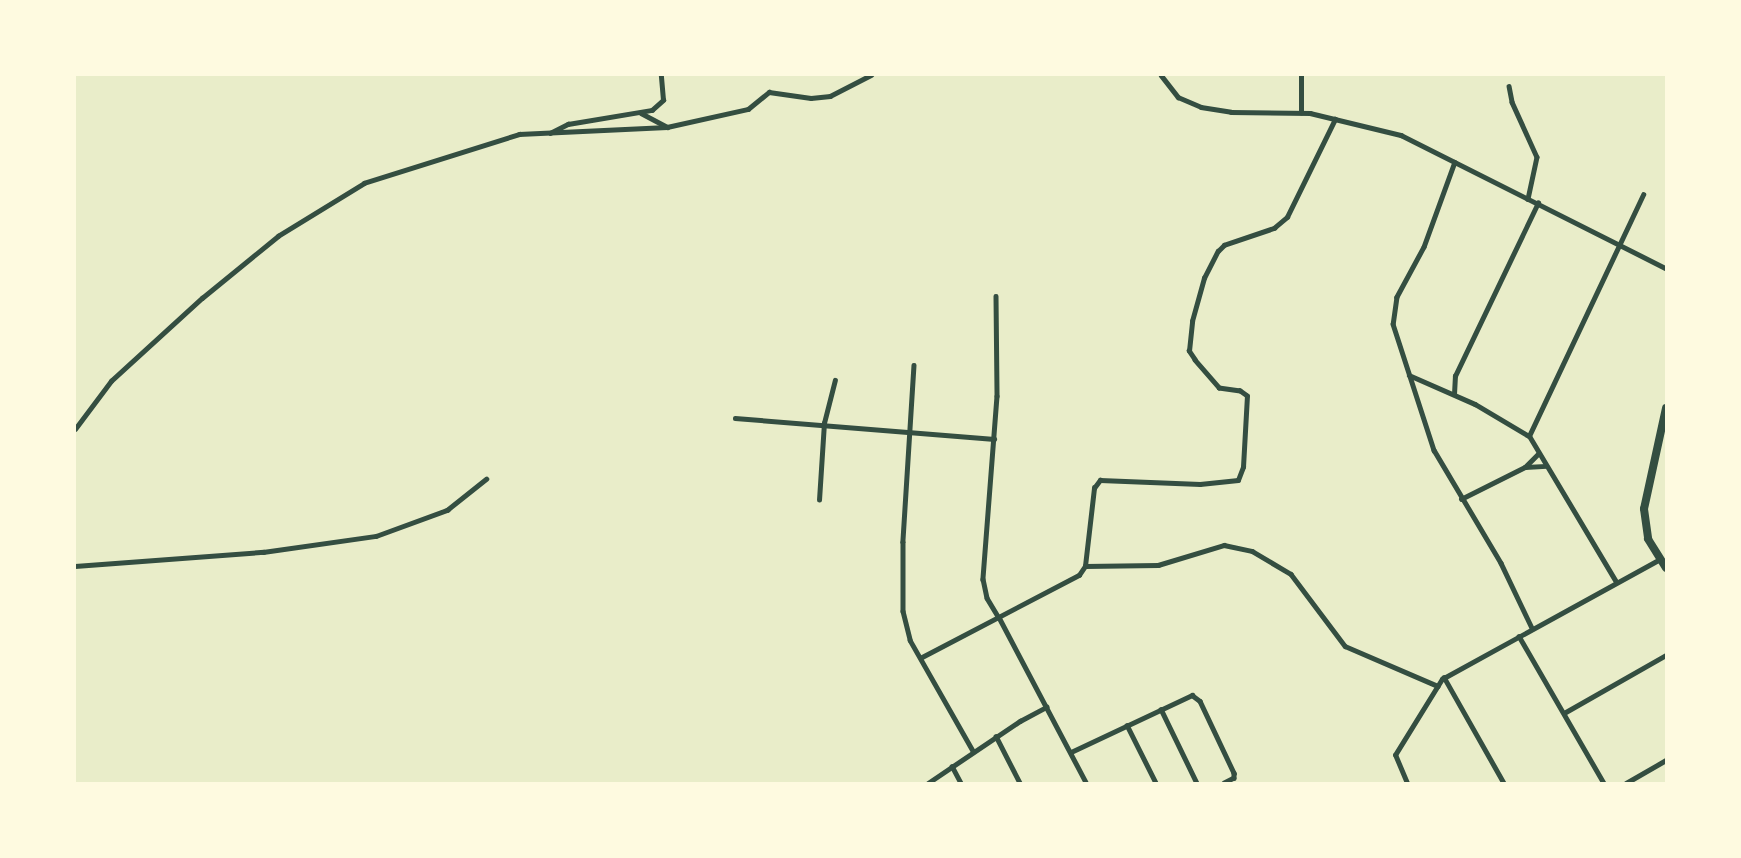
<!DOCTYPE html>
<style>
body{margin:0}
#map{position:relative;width:1741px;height:858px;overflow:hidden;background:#e9edc9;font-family:"Fira Sans Condensed",sans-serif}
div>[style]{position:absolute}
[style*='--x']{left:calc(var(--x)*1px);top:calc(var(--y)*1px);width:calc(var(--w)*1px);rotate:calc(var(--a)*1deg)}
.minor>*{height:4.5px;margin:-2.25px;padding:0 2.25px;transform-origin:2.25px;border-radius:2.25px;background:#344e41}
.tertiary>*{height:5px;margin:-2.5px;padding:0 2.5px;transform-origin:2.5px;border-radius:2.5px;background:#344e41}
.trunk>*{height:8px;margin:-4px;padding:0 4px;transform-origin:4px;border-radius:4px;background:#344e41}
span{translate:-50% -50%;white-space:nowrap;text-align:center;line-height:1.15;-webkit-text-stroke:6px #fefae0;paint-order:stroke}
.frame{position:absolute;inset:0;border:76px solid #fefae0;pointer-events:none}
</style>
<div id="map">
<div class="minor">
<i style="--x:1161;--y:75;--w:28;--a:52"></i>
<i style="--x:1178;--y:97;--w:25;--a:23"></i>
<i style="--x:1201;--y:107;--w:30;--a:9"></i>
<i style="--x:1231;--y:112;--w:79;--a:0.7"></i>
<i style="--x:1310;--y:113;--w:94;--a:13.6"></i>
<i style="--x:1401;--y:135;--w:297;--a:26.7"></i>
<i style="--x:1509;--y:86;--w:16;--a:79"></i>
<i style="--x:1512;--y:102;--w:60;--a:65.6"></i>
<i style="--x:1537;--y:157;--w:43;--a:102.1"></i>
<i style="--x:641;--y:113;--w:30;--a:28"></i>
<i style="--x:1301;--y:113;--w:38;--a:-90"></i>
<i style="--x:550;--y:133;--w:20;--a:-27"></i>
<i style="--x:568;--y:124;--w:85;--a:-9.5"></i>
<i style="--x:652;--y:110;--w:15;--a:-42"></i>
<i style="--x:663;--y:100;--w:25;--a:-95"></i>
<i style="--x:1455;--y:162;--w:90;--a:110"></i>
<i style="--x:1424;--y:247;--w:57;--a:118.4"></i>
<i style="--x:1397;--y:297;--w:27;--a:98"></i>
<i style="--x:1393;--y:324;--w:133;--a:72"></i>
<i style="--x:1434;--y:450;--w:131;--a:59.3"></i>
<i style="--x:1501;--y:563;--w:72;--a:64.5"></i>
<i style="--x:996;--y:296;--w:100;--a:89.4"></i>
<i style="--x:997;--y:396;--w:184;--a:94.4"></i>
<i style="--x:983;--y:579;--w:19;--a:78"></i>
<i style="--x:987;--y:598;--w:23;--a:59"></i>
<i style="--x:914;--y:365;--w:177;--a:93.6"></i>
<i style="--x:903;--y:542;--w:69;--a:90"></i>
<i style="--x:903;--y:611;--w:30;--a:76"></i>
<i style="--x:910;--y:640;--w:128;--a:60.4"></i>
<i style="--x:1409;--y:375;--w:72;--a:23.7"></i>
<i style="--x:1475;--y:404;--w:63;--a:30.7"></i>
<i style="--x:1454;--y:394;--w:18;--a:-87"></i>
<i style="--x:1455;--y:376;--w:192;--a:-64.4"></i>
<i style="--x:735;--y:418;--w:260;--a:4.6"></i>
<i style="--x:75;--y:429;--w:60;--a:-53.1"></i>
<i style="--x:111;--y:381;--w:123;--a:-42.4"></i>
<i style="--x:202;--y:298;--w:98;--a:-39.2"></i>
<i style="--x:278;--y:236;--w:101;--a:-31.6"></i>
<i style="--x:364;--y:183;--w:163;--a:-17.5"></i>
<i style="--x:519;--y:134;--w:148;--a:-2.7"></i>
<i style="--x:667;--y:127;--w:83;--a:-12.5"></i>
<i style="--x:748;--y:109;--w:27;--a:-39"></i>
<i style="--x:769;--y:92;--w:42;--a:8.1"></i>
<i style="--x:811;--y:98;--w:19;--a:-6"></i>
<i style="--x:830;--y:96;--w:46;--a:-27.1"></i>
<i style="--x:1525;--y:467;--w:21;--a:-3"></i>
<i style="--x:1461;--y:499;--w:72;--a:-26.6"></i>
<i style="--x:1525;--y:467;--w:18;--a:-45"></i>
<i style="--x:819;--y:500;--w:77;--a:-86.3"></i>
<i style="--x:824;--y:423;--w:44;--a:-75.7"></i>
<i style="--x:75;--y:566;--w:189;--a:-4.3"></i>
<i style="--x:263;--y:552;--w:114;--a:-8.1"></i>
<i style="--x:376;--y:536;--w:76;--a:-20.1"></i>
<i style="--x:447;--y:510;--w:50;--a:-38.5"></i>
<i style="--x:1085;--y:566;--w:73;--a:-0.8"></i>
<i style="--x:1158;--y:565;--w:69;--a:-16.9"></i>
<i style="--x:1224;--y:545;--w:29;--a:12"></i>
<i style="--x:1252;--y:551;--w:45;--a:30.5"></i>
<i style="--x:1291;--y:574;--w:90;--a:53.1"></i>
<i style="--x:1345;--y:646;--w:101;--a:23.3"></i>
<i style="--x:1616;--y:582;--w:170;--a:-120.8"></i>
<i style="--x:1529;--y:436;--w:267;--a:-64.7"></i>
<i style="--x:1519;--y:636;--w:170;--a:60"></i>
<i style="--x:922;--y:657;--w:177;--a:-27.6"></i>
<i style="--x:1079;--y:575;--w:11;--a:-56"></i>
<i style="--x:1085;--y:566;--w:79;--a:-83.4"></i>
<i style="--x:1094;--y:488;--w:10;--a:-53"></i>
<i style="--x:1100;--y:480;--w:100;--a:2.3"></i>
<i style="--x:1200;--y:484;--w:38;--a:-6"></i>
<i style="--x:1238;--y:480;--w:14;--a:-69"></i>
<i style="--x:1243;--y:467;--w:71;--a:-86.8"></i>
<i style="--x:1247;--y:396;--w:9;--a:-144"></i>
<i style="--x:1240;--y:391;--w:21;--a:-172"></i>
<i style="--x:1219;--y:388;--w:37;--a:-131"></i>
<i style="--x:1195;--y:360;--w:11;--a:-124"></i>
<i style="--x:1189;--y:351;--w:30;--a:-84"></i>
<i style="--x:1192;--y:321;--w:45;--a:-74.4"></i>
<i style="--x:1204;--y:278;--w:30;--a:-63"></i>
<i style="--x:1218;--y:251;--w:8;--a:-45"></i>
<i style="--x:1224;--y:245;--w:53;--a:-18.8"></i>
<i style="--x:1274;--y:228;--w:17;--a:-40"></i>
<i style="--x:1287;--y:217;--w:109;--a:-63.9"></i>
<i style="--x:1444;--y:677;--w:122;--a:60.5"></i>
<i style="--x:1161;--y:709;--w:82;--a:64.1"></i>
<i style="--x:1564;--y:713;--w:117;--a:-29.6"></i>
<i style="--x:1127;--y:725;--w:65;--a:63.4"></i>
<i style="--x:996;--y:736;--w:53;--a:62.9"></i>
<i style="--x:1071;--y:752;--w:134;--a:-25.2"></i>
<i style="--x:1192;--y:695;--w:10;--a:37"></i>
<i style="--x:1200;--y:701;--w:80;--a:64.7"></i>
<i style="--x:1234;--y:773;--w:5;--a:90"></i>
<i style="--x:1234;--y:778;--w:11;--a:153"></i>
<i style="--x:952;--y:766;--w:19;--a:62"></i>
<i style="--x:928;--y:783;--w:111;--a:-34"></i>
<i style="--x:1020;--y:721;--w:30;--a:-28"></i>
<i style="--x:1407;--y:783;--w:30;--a:-113"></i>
<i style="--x:1395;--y:755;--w:89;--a:-58.3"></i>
<i style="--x:1442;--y:679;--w:249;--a:-28.8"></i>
<i style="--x:1626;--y:783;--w:46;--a:-29.9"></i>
</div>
<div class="tertiary">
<i style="--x:999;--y:618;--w:187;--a:62.2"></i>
</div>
<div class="trunk">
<i style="--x:1666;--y:408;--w:103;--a:102.3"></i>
<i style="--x:1644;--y:509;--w:30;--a:82"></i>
<i style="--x:1648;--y:539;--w:34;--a:58"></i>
</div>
<div class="frame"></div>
</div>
